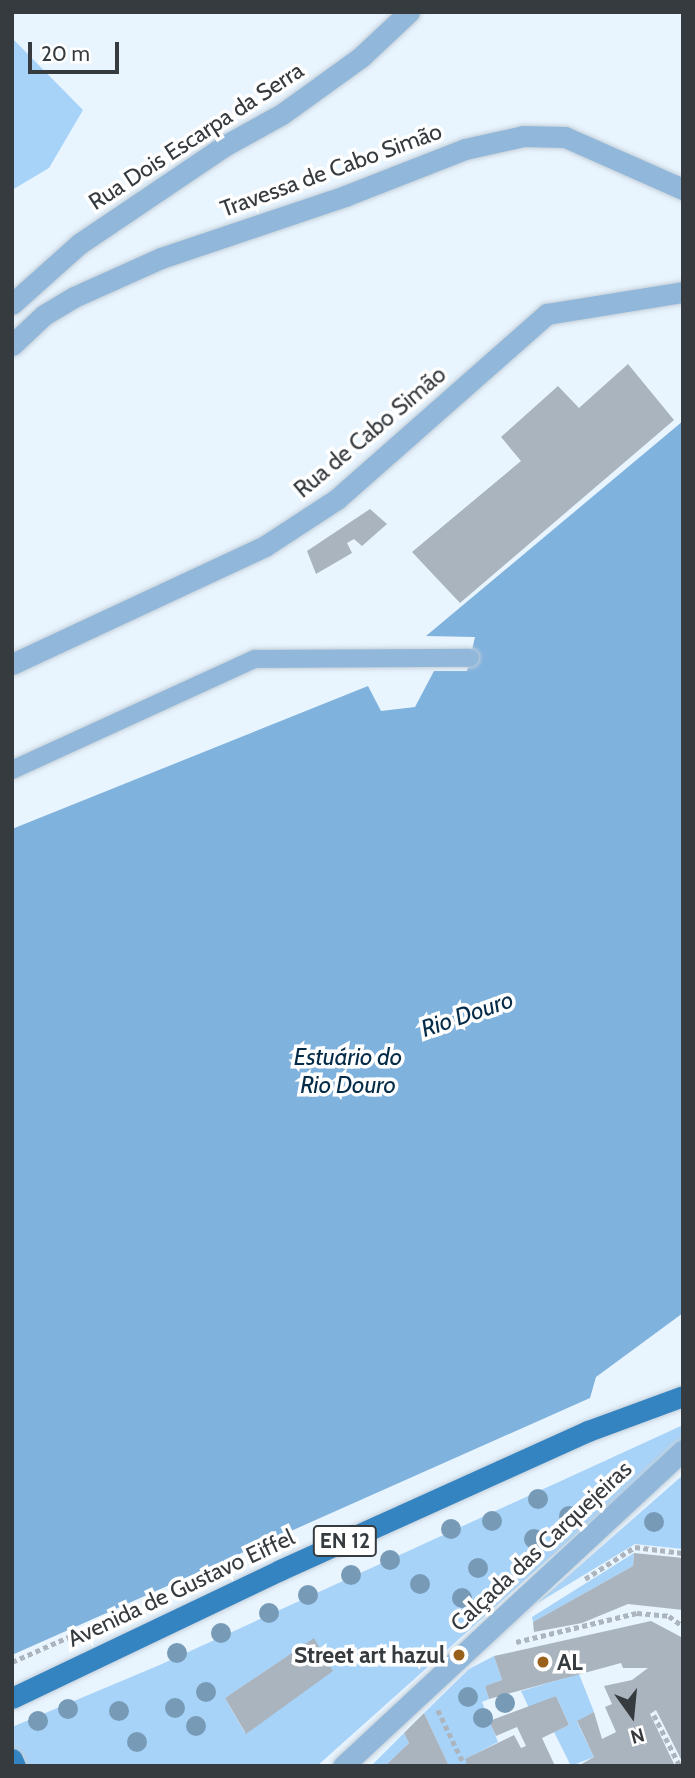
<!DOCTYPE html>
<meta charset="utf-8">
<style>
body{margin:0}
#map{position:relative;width:695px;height:1778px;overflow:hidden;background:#e8f4fe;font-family:Cabin,sans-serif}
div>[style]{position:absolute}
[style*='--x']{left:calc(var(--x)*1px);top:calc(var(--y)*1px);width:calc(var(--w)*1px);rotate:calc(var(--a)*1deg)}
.green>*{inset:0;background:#a8d3f9}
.water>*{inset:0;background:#80b2de}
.building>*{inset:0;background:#a9b4bf}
.path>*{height:4.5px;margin-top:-2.25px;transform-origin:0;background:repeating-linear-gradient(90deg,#acb5bd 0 5px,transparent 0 8.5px)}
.roads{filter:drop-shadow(0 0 2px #c4cfd8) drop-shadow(0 0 2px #c4cfd8)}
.lane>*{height:18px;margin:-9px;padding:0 9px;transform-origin:9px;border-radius:9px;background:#91b8da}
.street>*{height:21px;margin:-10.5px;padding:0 10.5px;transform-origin:10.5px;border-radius:10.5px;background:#91b8da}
.primary>*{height:21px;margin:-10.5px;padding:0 10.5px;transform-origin:10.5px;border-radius:10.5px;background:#3584c2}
.trees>*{width:20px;height:20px;margin:-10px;border-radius:50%;background:#779bb7}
.dots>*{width:19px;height:19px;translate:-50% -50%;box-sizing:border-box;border:4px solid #fff;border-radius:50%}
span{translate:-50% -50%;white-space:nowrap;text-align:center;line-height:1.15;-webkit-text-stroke:7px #fff;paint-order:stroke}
.shield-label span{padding:2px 5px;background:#fff;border:2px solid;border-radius:5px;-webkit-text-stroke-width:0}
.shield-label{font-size:21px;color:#363b3f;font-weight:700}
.street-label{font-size:23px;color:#363b3f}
.poi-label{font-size:23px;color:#363b3f;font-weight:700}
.right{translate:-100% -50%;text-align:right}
.left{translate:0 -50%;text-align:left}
.water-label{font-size:24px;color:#042c49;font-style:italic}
.frame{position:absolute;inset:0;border:14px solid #363b3f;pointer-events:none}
.north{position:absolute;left:597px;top:1680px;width:70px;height:70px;-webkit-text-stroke:5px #fff;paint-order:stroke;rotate:165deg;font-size:19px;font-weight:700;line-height:28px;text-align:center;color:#363b3f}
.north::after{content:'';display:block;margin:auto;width:24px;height:32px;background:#363b3f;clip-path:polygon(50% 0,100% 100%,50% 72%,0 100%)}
.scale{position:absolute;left:28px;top:42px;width:91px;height:32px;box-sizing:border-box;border:4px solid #363b3f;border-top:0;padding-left:9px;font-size:21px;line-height:24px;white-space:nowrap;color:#363b3f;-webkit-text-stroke:5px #fff;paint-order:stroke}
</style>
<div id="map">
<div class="green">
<i style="clip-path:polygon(12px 38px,83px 110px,49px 168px,12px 190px)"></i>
<i style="clip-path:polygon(evenodd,683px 1425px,683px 1439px,317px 1766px,12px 1766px,12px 1727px,162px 1664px,683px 1425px,313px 1639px,246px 1733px,245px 1733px,225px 1698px,313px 1639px)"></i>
<i style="clip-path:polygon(683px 1475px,683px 1549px,635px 1544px,536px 1604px)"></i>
<i style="clip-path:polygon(634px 1553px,633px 1566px,533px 1622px,532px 1617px)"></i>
<i style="clip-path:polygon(494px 1656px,502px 1680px,485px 1686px,489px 1699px,482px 1702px,498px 1742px,466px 1759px,468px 1766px,449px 1766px,424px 1713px,469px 1669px)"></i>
<i style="clip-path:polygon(579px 1674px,594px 1712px,577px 1722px,594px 1757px,571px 1766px,554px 1732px,569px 1725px,556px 1696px,529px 1708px,521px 1691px)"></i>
<i style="clip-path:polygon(404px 1733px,409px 1743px,385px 1766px,371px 1766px)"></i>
</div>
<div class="water">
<i style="clip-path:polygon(683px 421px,683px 1313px,596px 1377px,590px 1398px,12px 1655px,12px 829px,368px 686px,381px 711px,415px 707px,434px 671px,467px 671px,475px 637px,426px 636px)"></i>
</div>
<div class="building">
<i style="clip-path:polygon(628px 364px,674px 420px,460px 603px,412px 552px,521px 461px,501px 437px,558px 386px,579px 408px)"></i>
<i style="clip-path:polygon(370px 509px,387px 524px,362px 546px,354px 539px,347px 543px,352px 553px,316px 574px,307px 551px)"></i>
<i style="clip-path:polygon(634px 1553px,683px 1558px,683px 1610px,628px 1604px,582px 1623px,534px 1632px,533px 1622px,633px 1566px)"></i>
<i style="clip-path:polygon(651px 1621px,683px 1638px,683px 1763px,656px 1710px,650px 1714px,675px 1766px,578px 1766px,594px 1757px,577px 1721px,594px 1712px,602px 1739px,616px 1732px,605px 1707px,612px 1704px,604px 1686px,632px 1680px,648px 1668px,623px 1668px,621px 1663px,489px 1699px,485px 1686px,502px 1680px,494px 1656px)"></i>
<i style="clip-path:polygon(314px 1638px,333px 1671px,246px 1734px,225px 1698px)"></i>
<i style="clip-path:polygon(556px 1696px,569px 1725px,542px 1738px,555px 1766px,468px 1766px,465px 1759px,514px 1735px,521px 1748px,526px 1746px,517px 1727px,496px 1736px,489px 1721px)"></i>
<i style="clip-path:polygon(424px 1713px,449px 1766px,385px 1766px,409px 1743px,404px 1733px)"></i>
</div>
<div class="path">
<i style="--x:585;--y:1579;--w:59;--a:-32.6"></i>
<i style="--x:635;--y:1547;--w:48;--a:7.1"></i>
<i style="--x:516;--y:1642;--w:124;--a:-13.5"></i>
<i style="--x:637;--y:1613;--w:32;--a:5"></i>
<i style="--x:669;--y:1616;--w:17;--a:36"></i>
<i style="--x:12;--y:1662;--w:136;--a:-23.9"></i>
<i style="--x:438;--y:1710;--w:62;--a:64.3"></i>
<i style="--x:654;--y:1715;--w:57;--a:63"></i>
</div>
<div class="roads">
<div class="lane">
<i style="--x:12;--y:770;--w:267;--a:-24.6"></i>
<i style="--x:255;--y:659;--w:215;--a:-0.3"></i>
</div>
<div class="street">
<i style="--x:12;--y:304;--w:90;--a:-41.8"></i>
<i style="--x:79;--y:244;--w:177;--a:-34"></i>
<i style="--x:226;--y:145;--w:64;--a:-29"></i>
<i style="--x:282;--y:114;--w:97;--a:-35.8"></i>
<i style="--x:361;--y:57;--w:66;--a:-43.2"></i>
<i style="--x:12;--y:345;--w:44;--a:-43.2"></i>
<i style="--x:44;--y:315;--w:35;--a:-31"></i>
<i style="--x:74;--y:297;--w:95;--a:-24.1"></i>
<i style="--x:161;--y:258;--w:194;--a:-18.6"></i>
<i style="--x:345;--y:196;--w:129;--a:-21.4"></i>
<i style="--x:465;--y:149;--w:59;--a:-12.6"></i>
<i style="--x:523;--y:136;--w:42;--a:1.4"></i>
<i style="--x:565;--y:137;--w:129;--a:23.8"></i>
<i style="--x:12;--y:664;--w:279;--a:-25"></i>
<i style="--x:265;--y:546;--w:86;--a:-33.1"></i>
<i style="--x:337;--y:499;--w:280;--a:-41.4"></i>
<i style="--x:547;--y:314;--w:138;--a:-9.2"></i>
<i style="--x:343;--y:1766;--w:464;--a:-42.9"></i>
</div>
<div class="primary">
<i style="--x:12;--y:1698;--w:297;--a:-25.5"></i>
<i style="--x:280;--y:1570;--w:338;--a:-24.3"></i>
<i style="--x:588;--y:1431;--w:101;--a:-20.2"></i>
<i style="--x:12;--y:1759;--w:8;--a:67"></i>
</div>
</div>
<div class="trees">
<i style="left:538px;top:1499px"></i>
<i style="left:569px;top:1516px"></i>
<i style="left:492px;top:1521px"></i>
<i style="left:654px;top:1522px"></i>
<i style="left:451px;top:1529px"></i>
<i style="left:534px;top:1539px"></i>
<i style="left:390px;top:1560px"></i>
<i style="left:478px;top:1568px"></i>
<i style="left:351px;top:1575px"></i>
<i style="left:420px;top:1584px"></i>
<i style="left:308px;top:1595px"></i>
<i style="left:462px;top:1598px"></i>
<i style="left:269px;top:1613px"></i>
<i style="left:221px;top:1633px"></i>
<i style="left:177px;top:1653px"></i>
<i style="left:206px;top:1692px"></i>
<i style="left:468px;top:1697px"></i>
<i style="left:505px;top:1703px"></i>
<i style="left:175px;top:1708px"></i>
<i style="left:68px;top:1709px"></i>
<i style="left:119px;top:1711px"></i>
<i style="left:483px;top:1718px"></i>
<i style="left:38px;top:1721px"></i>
<i style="left:196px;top:1726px"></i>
<i style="left:137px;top:1742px"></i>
</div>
<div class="dots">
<i style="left:459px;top:1655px;background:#99601c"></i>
<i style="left:543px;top:1662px;background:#99601c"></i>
</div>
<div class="shield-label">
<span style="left:345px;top:1541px">EN 12</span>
</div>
<div class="street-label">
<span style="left:196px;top:136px;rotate:-33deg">Rua Dois Escarpa da Serra</span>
<span style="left:331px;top:170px;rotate:-20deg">Travessa de Cabo Simão</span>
<span style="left:370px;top:432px;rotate:-40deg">Rua de Cabo Simão</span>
<span style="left:541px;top:1546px;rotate:-43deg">Calçada das Carquejeiras</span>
<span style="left:181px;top:1588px;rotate:-25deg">Avenida de Gustavo Eiffel</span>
</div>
<div class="poi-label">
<span class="right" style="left:445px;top:1655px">Street art hazul</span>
<span class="left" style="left:557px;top:1662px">AL</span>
</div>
<div class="water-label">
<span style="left:467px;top:1014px;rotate:-19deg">Rio Douro</span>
<span style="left:348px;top:1071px">Estuário do<br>Rio Douro</span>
</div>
<div class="frame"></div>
<div class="north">N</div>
<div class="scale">20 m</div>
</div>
